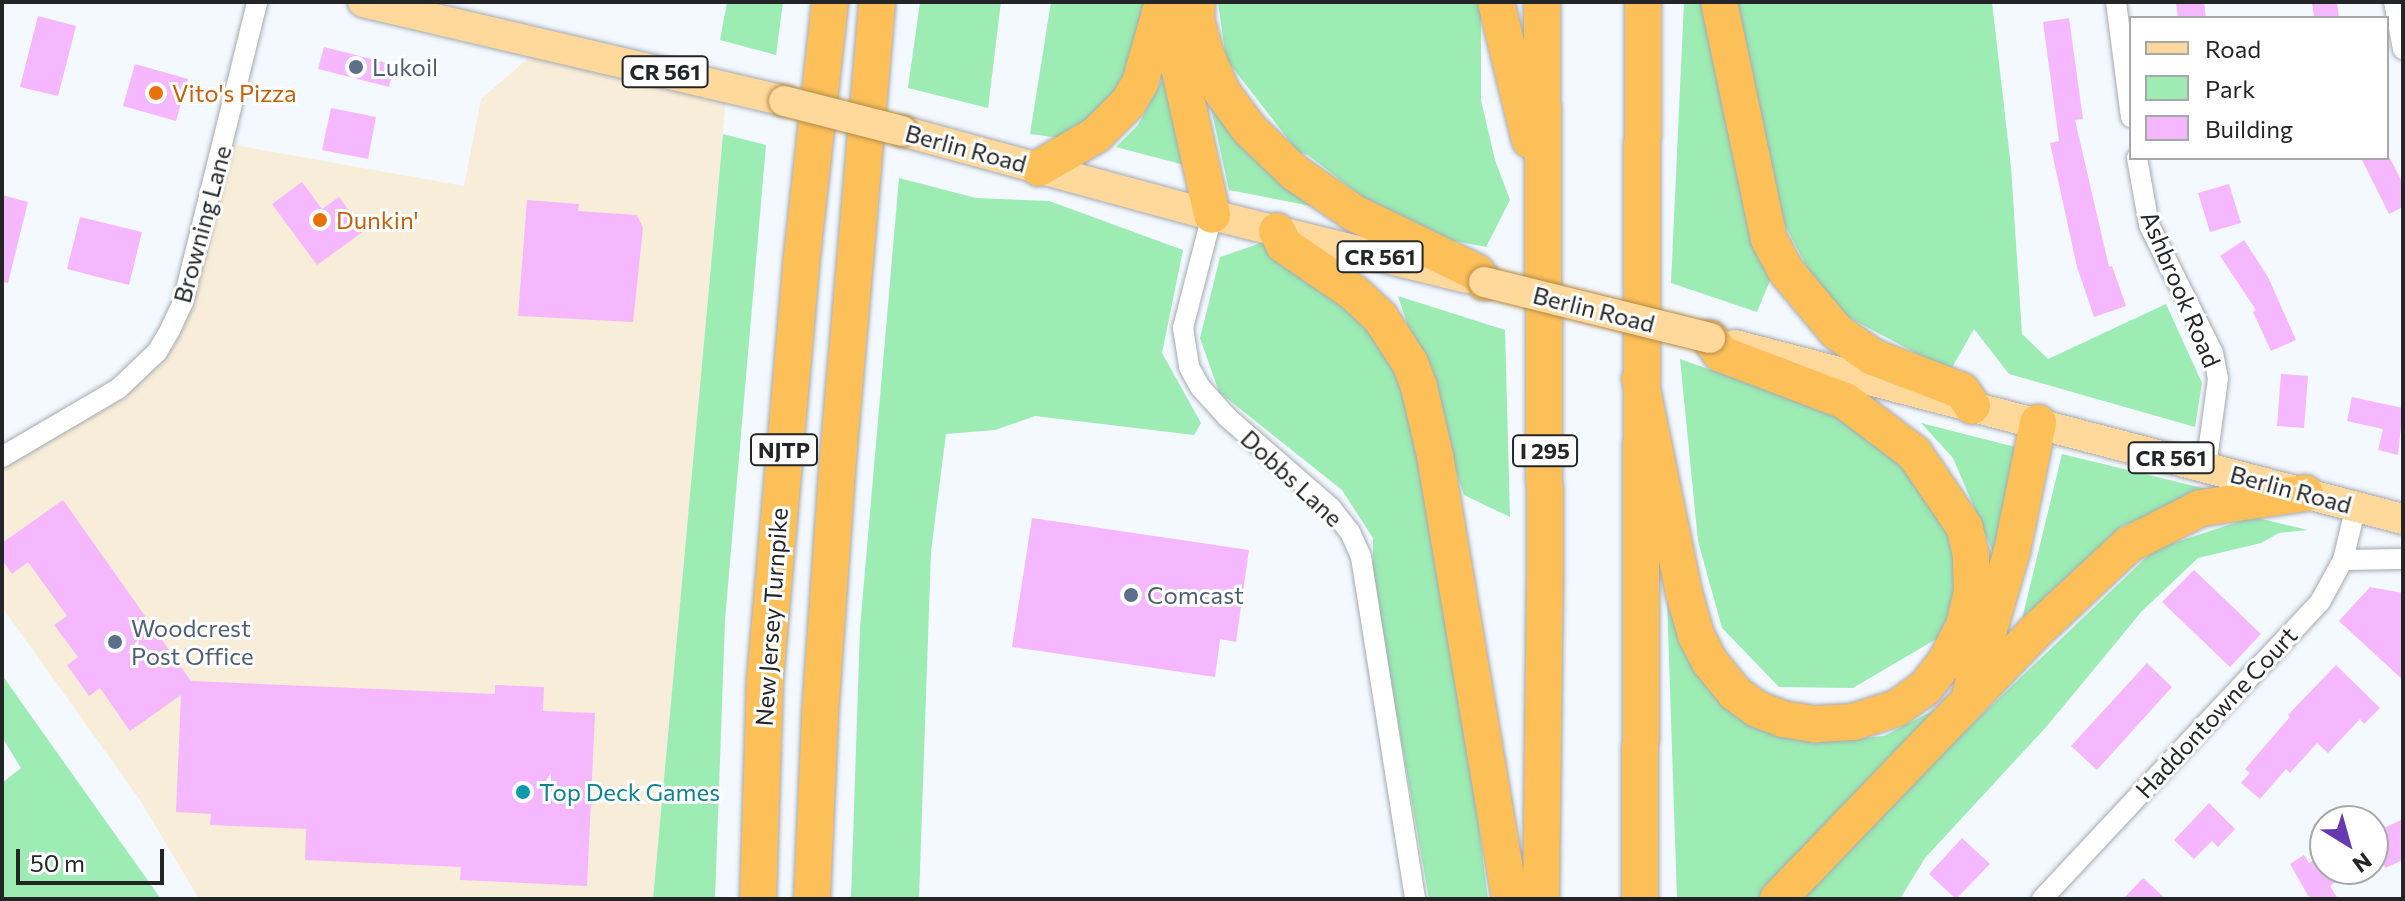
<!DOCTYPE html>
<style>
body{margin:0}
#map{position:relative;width:2405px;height:901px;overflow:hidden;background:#f3f9ff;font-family:Commissioner,sans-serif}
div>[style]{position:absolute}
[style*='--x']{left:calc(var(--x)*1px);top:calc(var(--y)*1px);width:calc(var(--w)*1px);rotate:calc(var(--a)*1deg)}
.commercial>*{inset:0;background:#f8edd8}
.green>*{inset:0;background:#9cecb4}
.building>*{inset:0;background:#f5b8fe}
.roads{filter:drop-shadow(0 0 2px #a5aab0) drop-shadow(0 0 2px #a5aab0)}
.street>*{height:20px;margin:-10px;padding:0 10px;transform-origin:10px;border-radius:10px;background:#fff}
.primary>*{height:30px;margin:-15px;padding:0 15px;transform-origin:15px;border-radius:15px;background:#fed99b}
.highway>*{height:36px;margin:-18px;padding:0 18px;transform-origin:18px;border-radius:18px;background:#fdc059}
.bridges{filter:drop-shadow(0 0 2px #b18a48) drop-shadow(0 0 2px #b18a48)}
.primary-bridge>*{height:30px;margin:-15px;padding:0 15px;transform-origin:15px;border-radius:15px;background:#fed99b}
.dots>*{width:22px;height:22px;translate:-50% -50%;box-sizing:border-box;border:4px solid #fff;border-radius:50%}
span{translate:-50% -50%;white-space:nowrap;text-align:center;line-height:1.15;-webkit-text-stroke:6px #fff;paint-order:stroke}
.shield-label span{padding:2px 6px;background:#fff;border:2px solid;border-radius:6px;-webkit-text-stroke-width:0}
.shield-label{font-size:22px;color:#232527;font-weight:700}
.service-label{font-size:24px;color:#4e5e75}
.left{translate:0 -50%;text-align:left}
.food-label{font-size:24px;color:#c56008}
.street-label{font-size:24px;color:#232527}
.culture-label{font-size:24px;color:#0d838f}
.frame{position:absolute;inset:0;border:4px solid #232527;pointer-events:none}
.legend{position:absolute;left:2129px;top:16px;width:260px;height:144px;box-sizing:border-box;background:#fff;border:2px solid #a7a8a9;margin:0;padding:10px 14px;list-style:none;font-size:24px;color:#232527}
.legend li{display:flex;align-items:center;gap:16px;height:40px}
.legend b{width:40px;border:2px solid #a7a8a9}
.north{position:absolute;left:2309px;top:805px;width:80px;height:80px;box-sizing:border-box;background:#fff;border:2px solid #a7a8a9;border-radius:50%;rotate:143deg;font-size:22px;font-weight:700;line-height:32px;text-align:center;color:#232527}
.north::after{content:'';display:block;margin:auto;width:28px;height:36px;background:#673ab1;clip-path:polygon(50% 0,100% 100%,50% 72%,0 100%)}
.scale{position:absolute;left:16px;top:849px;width:148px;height:36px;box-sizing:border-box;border:4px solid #232527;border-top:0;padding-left:10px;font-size:24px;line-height:28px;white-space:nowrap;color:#232527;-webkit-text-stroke:6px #fff;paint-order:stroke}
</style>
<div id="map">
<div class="commercial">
<i style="clip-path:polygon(546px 43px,727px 87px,653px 899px,199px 899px,140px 800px,2px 607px,2px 457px,157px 352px,224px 143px,464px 186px,481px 99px)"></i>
</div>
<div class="green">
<i style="clip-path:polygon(727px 2px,783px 2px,776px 55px,720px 40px)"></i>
<i style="clip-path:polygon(920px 2px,1001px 2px,988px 108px,908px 88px)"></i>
<i style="clip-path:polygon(1051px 2px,1150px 2px,1129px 78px,1090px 123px,1060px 138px,1030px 134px)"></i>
<i style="clip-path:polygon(1218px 2px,1481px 2px,1481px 100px,1495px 160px,1510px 200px,1486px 247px,1444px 239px,1382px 212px,1308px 155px,1298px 152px,1226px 59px)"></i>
<i style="clip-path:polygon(1684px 2px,1710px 2px,1774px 271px,1757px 312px,1671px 283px)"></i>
<i style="clip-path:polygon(1737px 2px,1992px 2px,2011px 167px,2022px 334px,2048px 359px,2166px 304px,2202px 383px,2195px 427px,2009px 374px,1974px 329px,1950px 371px,1827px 306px,1770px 196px)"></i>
<i style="clip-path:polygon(1199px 53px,1322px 208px,1229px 190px)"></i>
<i style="clip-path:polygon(1166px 73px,1196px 168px,1116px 147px,1138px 125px)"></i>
<i style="clip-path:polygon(723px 134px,766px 145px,725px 620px,715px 899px,653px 899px)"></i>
<i style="clip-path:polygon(899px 178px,976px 198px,1049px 201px,1183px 250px,1162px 353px,1201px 423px,1194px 435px,1035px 416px,995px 430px,946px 434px,931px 551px,919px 899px,851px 899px,860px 628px)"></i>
<i style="clip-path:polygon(1270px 240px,1399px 355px,1447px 577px,1488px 899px,1429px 899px,1373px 580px,1373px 538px,1342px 490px,1219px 392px,1200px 338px,1220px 257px)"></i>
<i style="clip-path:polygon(1398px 296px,1505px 330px,1510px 517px,1464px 495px)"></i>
<i style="clip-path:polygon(1680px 359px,1850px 419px,1938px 497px,1966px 575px,1948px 632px,1853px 688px,1779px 687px,1722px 628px,1698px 541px)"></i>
<i style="clip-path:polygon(1921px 423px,2019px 448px,1998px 564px,1953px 458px)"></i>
<i style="clip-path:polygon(2062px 454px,2215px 491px,2122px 526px,2022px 619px)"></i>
<i style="clip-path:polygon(2253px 517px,2308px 530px,2279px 533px,2261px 543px,2198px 558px,2142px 611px,2047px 726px,1925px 858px,1900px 899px,1802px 899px,1944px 751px,2155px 549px)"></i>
<i style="clip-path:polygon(1667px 599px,1723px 702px,1812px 743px,1884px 736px,1946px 704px,1765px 899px,1677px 899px)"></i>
<i style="clip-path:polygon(2px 675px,161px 899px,2px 899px,2px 783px,21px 768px,2px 737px)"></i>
</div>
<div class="building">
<i style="clip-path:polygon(2204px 2px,2206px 18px,2178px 18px,2176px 3px)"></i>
<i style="clip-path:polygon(2312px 2px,2337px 2px,2339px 18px,2314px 18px)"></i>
<i style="clip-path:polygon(38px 16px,76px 26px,58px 96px,20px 87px)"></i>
<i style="clip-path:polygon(2069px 18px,2083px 119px,2075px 120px,2109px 267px,2112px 266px,2126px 306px,2094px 317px,2077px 267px,2050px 143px,2059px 141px,2043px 22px)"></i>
<i style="clip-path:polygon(324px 47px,395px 65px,389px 87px,318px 69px)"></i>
<i style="clip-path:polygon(135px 64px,188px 79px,176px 121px,123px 106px)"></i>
<i style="clip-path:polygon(331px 108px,376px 117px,368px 159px,322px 150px)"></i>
<i style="clip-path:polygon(2361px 158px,2390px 158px,2403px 184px,2403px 207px,2389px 214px)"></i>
<i style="clip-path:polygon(302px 182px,322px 209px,339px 197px,364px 231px,317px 265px,272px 204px)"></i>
<i style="clip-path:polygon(2229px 184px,2241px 223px,2210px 232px,2198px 193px)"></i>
<i style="clip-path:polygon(2px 195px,28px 202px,8px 283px,2px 282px)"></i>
<i style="clip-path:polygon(527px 200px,579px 204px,578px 211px,637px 215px,643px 228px,633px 322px,518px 316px)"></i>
<i style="clip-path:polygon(80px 217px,142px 232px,129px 285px,67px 269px)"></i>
<i style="clip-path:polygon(2244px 240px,2268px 277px,2296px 340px,2271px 351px,2253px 312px,2256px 310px,2220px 256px)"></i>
<i style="clip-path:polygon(2281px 374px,2308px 376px,2304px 428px,2277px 426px)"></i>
<i style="clip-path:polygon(2352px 397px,2403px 408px,2398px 455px,2378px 450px,2383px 429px,2347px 421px)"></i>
<i style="clip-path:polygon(63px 500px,191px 681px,495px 694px,495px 685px,544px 687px,543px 711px,595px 713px,587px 886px,460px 880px,461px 867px,305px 860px,306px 829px,210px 825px,211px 814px,176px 812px,181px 695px,130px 731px,100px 688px,89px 696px,67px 665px,78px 657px,54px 625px,67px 616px,28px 562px,12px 574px,2px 560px,2px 543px)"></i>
<i style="clip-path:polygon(1032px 518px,1249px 550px,1236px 642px,1220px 639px,1215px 677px,1012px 647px)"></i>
<i style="clip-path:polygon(2194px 570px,2261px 634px,2230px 667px,2162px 602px)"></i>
<i style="clip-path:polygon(2370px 587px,2403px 593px,2403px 680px,2339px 621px)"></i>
<i style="clip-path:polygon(2147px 663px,2172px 687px,2097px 770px,2071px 746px)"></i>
<i style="clip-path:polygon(2336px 665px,2380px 708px,2364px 724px,2360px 719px,2328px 753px,2317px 743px,2290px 773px,2286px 769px,2260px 799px,2241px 783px,2250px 773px,2245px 769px,2290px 717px,2288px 715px)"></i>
<i style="clip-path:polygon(2209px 803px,2235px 829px,2218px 847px,2212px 841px,2194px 859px,2174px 840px)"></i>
<i style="clip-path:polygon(2403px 819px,2403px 860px,2385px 868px,2373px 833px)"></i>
<i style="clip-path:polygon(1962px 838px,1990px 864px,1956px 899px,1929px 874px)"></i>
<i style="clip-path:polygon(2325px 853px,2325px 869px,2355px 869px,2330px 886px,2338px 899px,2310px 899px,2290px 864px,2304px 855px,2309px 863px)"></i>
<i style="clip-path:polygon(2143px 878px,2166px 899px,2123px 899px)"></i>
</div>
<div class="roads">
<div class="street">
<i style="--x:2116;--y:2;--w:116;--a:82.6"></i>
<i style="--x:2394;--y:2;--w:48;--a:79.2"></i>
<i style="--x:2137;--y:158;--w:68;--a:79.8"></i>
<i style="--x:2149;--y:225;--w:143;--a:63.4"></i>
<i style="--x:2213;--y:353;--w:26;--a:79"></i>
<i style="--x:2218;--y:379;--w:89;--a:97.8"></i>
<i style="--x:1212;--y:215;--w:117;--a:104.4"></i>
<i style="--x:1183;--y:328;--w:39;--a:81"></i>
<i style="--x:1189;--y:367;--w:23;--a:61"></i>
<i style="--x:1200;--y:387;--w:42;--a:47.9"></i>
<i style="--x:1228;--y:418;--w:137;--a:41.1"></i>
<i style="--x:1331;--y:508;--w:31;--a:52"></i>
<i style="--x:1350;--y:532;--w:27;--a:66"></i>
<i style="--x:1361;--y:557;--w:346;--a:81"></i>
<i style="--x:2;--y:457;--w:134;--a:-30.4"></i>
<i style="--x:118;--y:389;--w:54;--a:-43.5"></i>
<i style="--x:157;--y:352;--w:26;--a:-59"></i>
<i style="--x:170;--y:330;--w:31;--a:-65"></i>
<i style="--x:183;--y:302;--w:309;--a:-76.1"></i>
<i style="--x:2343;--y:560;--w:60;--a:-1"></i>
<i style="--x:2042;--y:899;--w:407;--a:-46.9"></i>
<i style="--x:2320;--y:602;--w:48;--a:-61.3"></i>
<i style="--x:2343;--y:560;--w:56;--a:-76.5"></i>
</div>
<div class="primary">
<i style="--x:363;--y:2;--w:432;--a:13.2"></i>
<i style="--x:902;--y:131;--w:321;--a:15.2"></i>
<i style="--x:1212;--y:215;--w:262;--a:13.9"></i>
<i style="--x:1735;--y:345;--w:690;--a:14.6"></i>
</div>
<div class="highway">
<i style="--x:1197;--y:2;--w:18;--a:93"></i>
<i style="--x:1196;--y:20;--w:33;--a:74"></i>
<i style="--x:1205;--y:52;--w:43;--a:67"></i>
<i style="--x:1222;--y:92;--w:46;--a:53.9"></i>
<i style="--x:1249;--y:129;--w:64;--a:43.7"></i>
<i style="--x:1295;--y:173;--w:71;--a:34.1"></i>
<i style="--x:1354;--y:213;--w:136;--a:25.8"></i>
<i style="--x:1476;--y:272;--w:13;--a:51"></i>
<i style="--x:1496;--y:2;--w:142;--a:76.2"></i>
<i style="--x:1719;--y:2;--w:242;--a:78.1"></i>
<i style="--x:1769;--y:239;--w:36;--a:62"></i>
<i style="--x:1786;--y:271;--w:80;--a:50.1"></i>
<i style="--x:1837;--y:332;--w:44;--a:34.8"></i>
<i style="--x:1873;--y:357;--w:95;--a:20.9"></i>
<i style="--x:1962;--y:391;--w:18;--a:56"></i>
<i style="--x:1165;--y:4;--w:216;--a:77.4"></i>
<i style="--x:1039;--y:168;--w:66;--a:-30.1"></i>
<i style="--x:1096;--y:135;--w:45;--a:-45"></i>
<i style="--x:1128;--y:103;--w:23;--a:-59"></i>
<i style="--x:1140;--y:83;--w:84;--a:-74.1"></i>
<i style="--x:1277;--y:231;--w:16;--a:63"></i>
<i style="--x:1284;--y:245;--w:83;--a:34.3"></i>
<i style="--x:1353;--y:292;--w:37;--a:43"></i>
<i style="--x:1380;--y:317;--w:55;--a:56.9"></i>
<i style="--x:1410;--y:363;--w:26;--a:69"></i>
<i style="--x:1419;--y:387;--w:71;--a:76.9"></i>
<i style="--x:1435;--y:456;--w:449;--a:80.4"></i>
<i style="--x:1640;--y:379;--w:218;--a:78.4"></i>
<i style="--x:1684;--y:593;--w:44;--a:74.1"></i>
<i style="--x:1696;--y:635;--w:30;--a:63"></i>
<i style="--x:1710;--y:662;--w:40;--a:51"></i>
<i style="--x:1735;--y:693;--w:27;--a:36"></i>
<i style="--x:1757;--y:709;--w:28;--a:21"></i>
<i style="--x:1783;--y:719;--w:33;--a:9"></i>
<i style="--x:1816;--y:724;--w:37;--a:-3"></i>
<i style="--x:1853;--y:722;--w:46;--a:-17.7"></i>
<i style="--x:1897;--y:708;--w:34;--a:-36"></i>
<i style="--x:1925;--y:688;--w:34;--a:-52"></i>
<i style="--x:1946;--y:661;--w:39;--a:-63"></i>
<i style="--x:1964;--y:626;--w:37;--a:-77"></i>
<i style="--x:1972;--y:590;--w:35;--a:-92"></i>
<i style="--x:1971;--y:555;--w:28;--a:-103"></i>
<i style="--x:1965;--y:528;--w:91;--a:-124.2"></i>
<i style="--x:1914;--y:453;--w:86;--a:-143"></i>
<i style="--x:1845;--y:401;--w:133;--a:-159.2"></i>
<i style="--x:1721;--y:354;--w:19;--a:-125"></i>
<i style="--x:1971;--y:691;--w:146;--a:-73.7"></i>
<i style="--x:2012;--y:551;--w:131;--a:-78.5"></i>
<i style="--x:758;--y:899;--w:220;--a:-88.2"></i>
<i style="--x:765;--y:679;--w:416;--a:-85"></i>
<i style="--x:801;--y:265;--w:265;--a:-83.7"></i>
<i style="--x:812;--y:899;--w:184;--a:-87.5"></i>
<i style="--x:820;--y:715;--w:257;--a:-86"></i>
<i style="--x:838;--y:459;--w:459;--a:-85.1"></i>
<i style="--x:1541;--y:899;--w:321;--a:-89.3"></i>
<i style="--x:1545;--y:578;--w:576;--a:-90.3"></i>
<i style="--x:1640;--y:899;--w:897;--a:-89.81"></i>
<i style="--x:1778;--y:899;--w:376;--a:-46.1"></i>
<i style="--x:2039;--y:628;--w:122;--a:-43"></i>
<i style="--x:2128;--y:545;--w:82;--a:-26.9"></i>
<i style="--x:2201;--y:508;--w:105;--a:-8.2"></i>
</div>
</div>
<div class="bridges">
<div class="primary-bridge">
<i style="--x:784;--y:101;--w:122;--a:14.3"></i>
<i style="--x:1484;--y:282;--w:233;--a:13.9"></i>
</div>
</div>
<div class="dots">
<i style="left:356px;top:67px;background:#5c6f8a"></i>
<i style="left:156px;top:93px;background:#e8710a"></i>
<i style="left:320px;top:220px;background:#e8710a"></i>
<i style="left:1131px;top:595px;background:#5c6f8a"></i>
<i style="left:115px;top:642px;background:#5c6f8a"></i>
<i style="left:523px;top:792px;background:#0f9aa8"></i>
</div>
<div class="shield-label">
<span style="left:665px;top:72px">CR 561</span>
<span style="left:1380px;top:257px">CR 561</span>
<span style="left:784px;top:450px">NJTP</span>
<span style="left:1545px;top:451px">I 295</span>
<span style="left:2171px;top:458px">CR 561</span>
</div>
<div class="service-label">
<span class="left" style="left:372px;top:67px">Lukoil</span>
<span class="left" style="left:1147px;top:595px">Comcast</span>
<span class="left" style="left:131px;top:642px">Woodcrest<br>Post Office</span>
</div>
<div class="food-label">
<span class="left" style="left:172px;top:93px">Vito's Pizza</span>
<span class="left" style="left:336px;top:220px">Dunkin'</span>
</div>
<div class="street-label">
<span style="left:966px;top:148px;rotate:15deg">Berlin Road</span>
<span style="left:202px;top:224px;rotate:-75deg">Browning Lane</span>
<span style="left:2181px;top:289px;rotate:67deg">Ashbrook Road</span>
<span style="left:1594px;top:309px;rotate:14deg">Berlin Road</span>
<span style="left:1292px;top:478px;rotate:43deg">Dobbs Lane</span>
<span style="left:2291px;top:489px;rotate:15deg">Berlin Road</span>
<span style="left:771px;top:617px;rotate:-86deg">New Jersey Turnpike</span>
<span style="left:2216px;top:712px;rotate:-47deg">Haddontowne Court</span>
</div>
<div class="culture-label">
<span class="left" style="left:539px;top:792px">Top Deck Games</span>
</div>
<div class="frame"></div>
<ul class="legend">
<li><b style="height:10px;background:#fed99b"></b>Road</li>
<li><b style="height:22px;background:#9cecb4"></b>Park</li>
<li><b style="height:22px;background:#f5b8fe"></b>Building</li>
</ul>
<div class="north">N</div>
<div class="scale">50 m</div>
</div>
